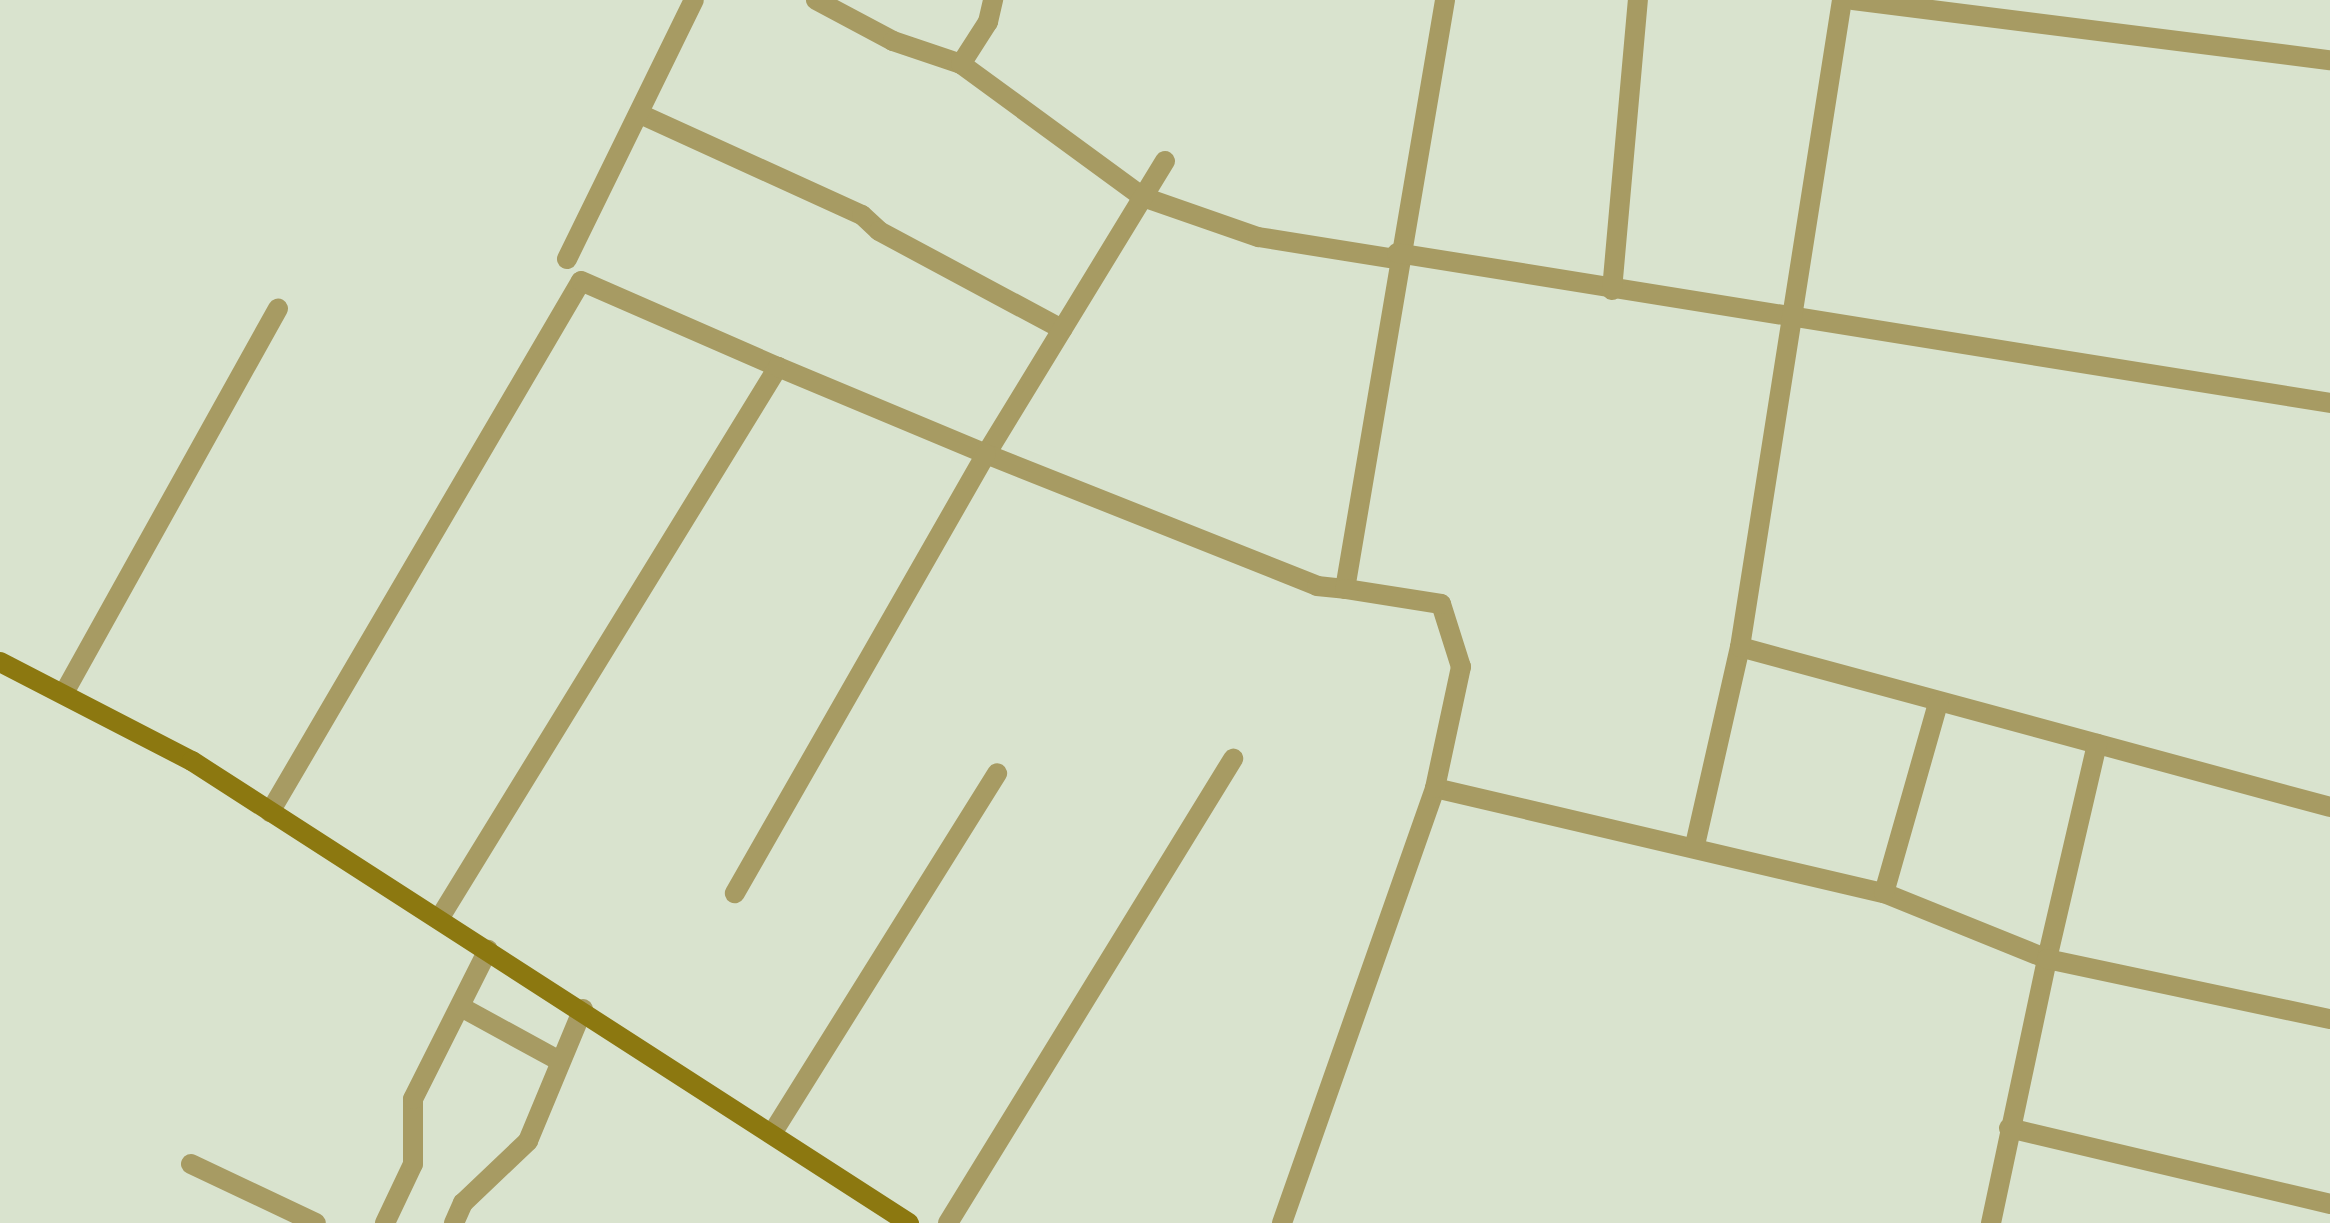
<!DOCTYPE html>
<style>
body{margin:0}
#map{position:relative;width:2330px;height:1223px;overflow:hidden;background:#d9e3ce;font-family:Poppins,sans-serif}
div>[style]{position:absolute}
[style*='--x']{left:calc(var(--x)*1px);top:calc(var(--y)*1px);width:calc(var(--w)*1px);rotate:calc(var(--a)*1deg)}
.street>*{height:20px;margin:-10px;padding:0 10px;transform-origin:10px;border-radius:10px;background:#a79b63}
.secondary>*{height:20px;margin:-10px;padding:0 10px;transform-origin:10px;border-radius:10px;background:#8c7810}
span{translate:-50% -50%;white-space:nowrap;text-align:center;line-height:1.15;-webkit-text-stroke:6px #d9e3ce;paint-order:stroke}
</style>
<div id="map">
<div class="street">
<i style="--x:816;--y:0;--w:87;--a:28"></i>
<i style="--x:893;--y:41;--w:72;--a:18.7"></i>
<i style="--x:961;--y:64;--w:225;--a:36.2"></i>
<i style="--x:1143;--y:197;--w:122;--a:19.2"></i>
<i style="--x:1258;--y:237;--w:140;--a:9.1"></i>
<i style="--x:1853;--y:0;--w:481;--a:7.2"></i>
<i style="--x:961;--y:64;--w:50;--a:-57.3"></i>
<i style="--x:988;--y:22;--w:23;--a:-77"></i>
<i style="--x:640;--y:114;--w:244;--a:24.5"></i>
<i style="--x:862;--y:215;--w:23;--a:43"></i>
<i style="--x:879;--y:231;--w:208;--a:28.2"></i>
<i style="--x:1165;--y:161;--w:343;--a:121.4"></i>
<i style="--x:986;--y:454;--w:356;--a:21.7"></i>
<i style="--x:1317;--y:586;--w:28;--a:6"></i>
<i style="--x:1345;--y:589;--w:597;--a:-80.36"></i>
<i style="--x:1397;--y:253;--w:945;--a:9.13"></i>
<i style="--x:567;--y:259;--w:288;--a:-63.9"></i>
<i style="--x:1612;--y:290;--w:291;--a:-84.9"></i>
<i style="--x:1740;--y:647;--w:611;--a:15.17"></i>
<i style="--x:64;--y:693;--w:440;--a:-60.9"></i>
<i style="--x:1435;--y:788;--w:461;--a:13.2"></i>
<i style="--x:1884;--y:893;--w:176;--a:22"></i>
<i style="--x:2047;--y:959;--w:221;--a:-76.9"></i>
<i style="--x:270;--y:812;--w:615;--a:-59.64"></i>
<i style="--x:581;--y:281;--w:215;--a:23.6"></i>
<i style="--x:1695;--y:845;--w:203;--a:-77.2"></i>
<i style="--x:1740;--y:647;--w:655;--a:-81.04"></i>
<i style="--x:1884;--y:893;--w:198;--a:-74.1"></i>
<i style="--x:439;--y:919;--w:648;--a:-58.44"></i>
<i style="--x:778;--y:367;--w:225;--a:22.7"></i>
<i style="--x:986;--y:454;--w:506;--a:119.76"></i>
<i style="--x:461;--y:1007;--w:111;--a:28.7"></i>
<i style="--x:2009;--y:1128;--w:330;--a:13.3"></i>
<i style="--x:773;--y:1132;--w:423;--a:-58"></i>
<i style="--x:191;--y:1164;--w:138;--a:25.3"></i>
<i style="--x:385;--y:1223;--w:65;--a:-64.6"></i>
<i style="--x:413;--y:1164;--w:65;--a:-90"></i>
<i style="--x:413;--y:1099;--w:167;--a:-63.3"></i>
<i style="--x:454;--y:1223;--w:22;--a:-66"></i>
<i style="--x:463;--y:1203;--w:90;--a:-43.6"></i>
<i style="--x:528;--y:1141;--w:143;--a:-67.4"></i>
<i style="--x:948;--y:1223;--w:545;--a:-58.44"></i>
<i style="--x:1282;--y:1223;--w:461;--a:-70.6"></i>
<i style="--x:1435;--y:788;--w:124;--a:-77.9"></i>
<i style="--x:1461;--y:667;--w:66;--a:-107.6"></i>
<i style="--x:1441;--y:604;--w:97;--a:-171.1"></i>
<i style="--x:1991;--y:1223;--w:270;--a:-78"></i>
<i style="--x:2047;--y:959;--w:289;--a:12"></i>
</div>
<div class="secondary">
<i style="--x:0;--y:662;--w:216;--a:27.3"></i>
<i style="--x:192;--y:761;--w:853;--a:32.8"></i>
</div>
</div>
